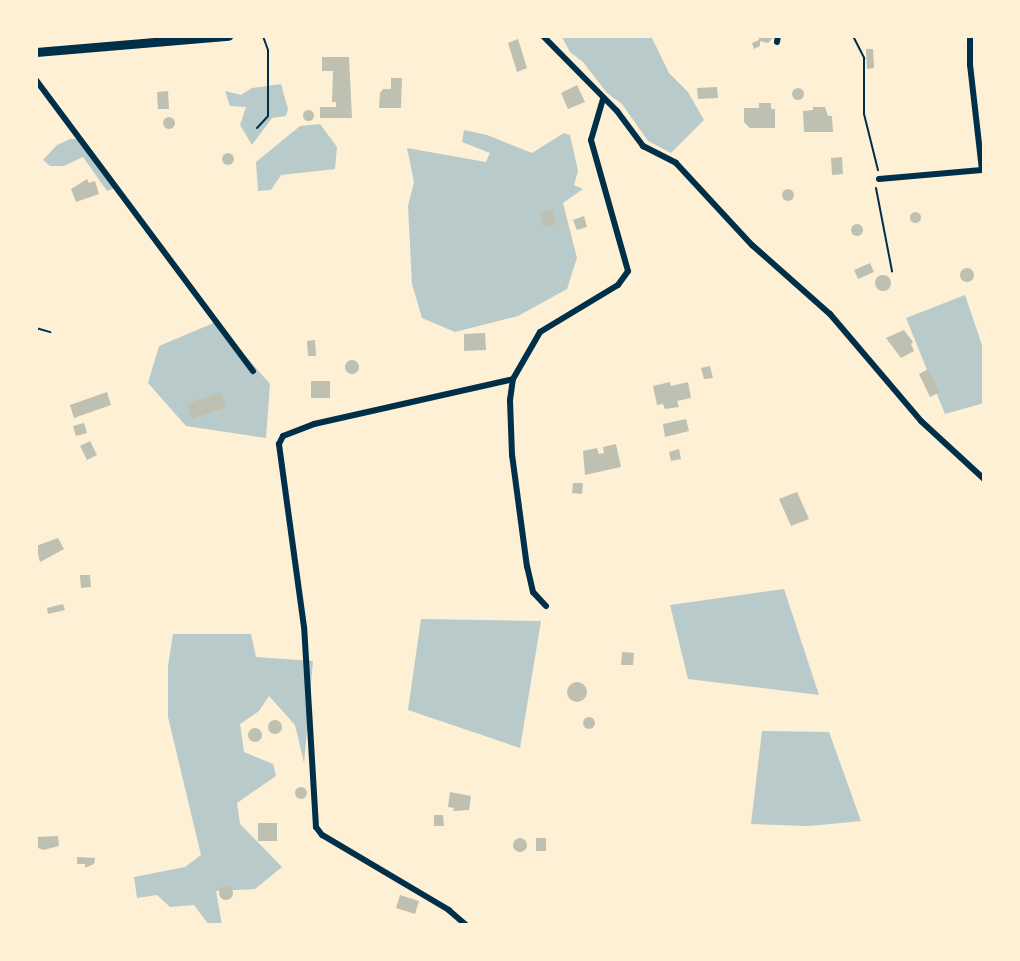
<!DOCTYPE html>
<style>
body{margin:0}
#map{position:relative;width:1020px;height:961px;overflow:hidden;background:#fdf0d5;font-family:Quicksand,sans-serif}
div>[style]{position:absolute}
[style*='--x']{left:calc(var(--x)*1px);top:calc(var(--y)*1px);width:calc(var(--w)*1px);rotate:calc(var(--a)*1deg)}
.green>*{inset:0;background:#b9caca}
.building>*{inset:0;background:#bec0b2}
.round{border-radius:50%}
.path>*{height:2px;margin:-1px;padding:0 1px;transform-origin:1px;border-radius:1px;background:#003049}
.minor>*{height:6px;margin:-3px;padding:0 3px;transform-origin:3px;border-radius:3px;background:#003049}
.secondary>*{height:9px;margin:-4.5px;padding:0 4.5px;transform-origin:4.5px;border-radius:4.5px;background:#003049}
span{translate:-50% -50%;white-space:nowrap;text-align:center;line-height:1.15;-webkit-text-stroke:6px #fdf0d5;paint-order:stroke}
.frame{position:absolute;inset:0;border:38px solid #fdf0d5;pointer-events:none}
</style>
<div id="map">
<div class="green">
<i style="clip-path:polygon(651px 36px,669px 73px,688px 92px,704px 120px,671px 153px,648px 141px,622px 104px,607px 93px,583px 62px,570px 52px,562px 37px)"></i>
<i style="clip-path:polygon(281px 84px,288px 109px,286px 116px,272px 118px,252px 145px,240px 125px,246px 107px,230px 106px,225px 91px,241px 95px,252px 88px)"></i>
<i style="clip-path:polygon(320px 124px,337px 147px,335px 169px,281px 175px,271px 190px,258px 191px,256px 162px,300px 126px)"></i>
<i style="clip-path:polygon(464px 130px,487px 135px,532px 153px,564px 133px,570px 135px,578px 171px,574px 185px,583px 189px,563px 203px,577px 258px,567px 289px,518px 316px,455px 332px,422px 318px,412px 284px,408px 206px,414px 182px,407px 148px,486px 162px,490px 153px,462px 142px)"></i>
<i style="clip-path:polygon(70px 139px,77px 139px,115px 188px,107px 191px,83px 157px,64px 166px,50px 166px,43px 160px,57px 145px)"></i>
<i style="clip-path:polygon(965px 295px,984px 351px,984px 403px,945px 414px,906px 318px)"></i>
<i style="clip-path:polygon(216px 322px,270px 384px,266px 438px,186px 426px,148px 383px,159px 346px)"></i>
<i style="clip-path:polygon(784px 589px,819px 695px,688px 679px,670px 605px)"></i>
<i style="clip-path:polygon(421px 619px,541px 621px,520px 748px,408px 710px)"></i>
<i style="clip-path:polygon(173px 634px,251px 634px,256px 657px,313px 661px,304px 763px,295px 725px,269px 696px,259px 711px,240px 724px,244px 752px,273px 764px,276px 776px,237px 803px,240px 824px,282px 867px,255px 889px,216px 891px,222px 925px,209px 925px,194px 905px,170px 907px,157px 895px,137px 898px,134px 877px,185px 867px,201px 855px,168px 717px,168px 666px)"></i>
<i style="clip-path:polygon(762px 731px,829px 732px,861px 821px,809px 826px,751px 824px)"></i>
</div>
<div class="building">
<i style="clip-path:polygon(758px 36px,771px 36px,772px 39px,768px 43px,760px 41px,760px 46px,754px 49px,752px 43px,759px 40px)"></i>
<i style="clip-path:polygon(518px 39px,527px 68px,517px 72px,508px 43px)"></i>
<i style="clip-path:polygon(866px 49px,873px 49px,874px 68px,867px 69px)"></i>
<i style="clip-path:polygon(322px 57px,349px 57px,352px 118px,320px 118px,320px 107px,336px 107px,336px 102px,332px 102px,333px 71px,322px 71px)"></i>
<i style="clip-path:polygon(391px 78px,402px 78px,401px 108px,379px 108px,380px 93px,383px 89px,391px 89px)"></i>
<i style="clip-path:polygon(577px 85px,585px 102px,568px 109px,561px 93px)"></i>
<i style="clip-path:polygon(717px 87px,718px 98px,698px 99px,697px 88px)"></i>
<i class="round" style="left:792px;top:88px;width:12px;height:12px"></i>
<i style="clip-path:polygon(168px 91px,169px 109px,158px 109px,157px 92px)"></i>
<i style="clip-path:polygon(759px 103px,771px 103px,771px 109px,775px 109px,775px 128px,750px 128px,744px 122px,744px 108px,759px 108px)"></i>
<i style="clip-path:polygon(813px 107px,825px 107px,828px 116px,832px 116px,833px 132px,804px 132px,803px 111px,813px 110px)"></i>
<i class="round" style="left:302.5px;top:109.5px;width:11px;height:11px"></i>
<i class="round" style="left:163px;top:117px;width:12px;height:12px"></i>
<i class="round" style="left:222px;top:153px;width:12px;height:12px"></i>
<i style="clip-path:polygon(842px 157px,843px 174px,832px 175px,831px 158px)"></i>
<i style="clip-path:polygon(87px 179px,89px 183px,95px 181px,99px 194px,76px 202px,71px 189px)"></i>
<i class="round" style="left:782px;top:189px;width:12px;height:12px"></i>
<i style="clip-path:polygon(553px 209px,556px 224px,544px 227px,540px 212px)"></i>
<i class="round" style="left:909.5px;top:211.5px;width:11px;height:11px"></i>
<i style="clip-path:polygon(584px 216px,587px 227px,577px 230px,573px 220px)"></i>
<i class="round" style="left:851px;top:224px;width:12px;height:12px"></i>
<i style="clip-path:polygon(870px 263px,874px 272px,858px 279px,854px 270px)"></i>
<i class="round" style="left:960px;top:268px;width:14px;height:14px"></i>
<i class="round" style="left:875px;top:275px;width:16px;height:16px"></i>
<i style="clip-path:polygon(904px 330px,913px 342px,911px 344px,914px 351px,901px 358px,886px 338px)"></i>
<i style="clip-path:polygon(485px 333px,486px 350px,464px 351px,464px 334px)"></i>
<i style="clip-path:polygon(315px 340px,316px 356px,308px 356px,307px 341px)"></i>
<i class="round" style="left:345px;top:360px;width:14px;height:14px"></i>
<i style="clip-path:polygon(710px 366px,713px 378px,704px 379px,701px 368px)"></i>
<i style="clip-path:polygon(928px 369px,940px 392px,930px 397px,919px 374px)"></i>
<i style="clip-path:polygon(311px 381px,330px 381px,330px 398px,311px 398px)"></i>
<i style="clip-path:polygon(670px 382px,671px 386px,688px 382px,691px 398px,677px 401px,679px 407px,665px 409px,663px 404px,657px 405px,653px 386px)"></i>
<i style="clip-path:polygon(107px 392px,111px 405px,74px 418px,70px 405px)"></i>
<i style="clip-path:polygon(221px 392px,227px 407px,192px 419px,187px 404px)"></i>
<i style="clip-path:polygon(686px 419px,689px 431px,665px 437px,663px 424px)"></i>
<i style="clip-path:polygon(84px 423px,87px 433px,76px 436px,73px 426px)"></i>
<i style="clip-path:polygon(90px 441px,97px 455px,87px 460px,80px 446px)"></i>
<i style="clip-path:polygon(616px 444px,621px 467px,585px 475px,583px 451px,597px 448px,599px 454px,604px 453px,603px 447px)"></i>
<i style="clip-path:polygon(679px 449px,681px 459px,671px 461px,669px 452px)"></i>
<i style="clip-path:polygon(573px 483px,583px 483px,582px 494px,572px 493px)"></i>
<i style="clip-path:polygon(797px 492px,809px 519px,791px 526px,779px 499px)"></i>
<i style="clip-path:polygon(58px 538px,64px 549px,40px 562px,36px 546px)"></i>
<i style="clip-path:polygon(80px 575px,90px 575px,91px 587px,81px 588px)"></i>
<i style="clip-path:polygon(63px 604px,65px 610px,48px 614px,47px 608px)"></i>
<i style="clip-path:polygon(622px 652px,634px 653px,633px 665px,621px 665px)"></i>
<i class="round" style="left:567px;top:682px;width:20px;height:20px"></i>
<i class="round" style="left:583px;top:717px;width:12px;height:12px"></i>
<i class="round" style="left:268px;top:720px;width:14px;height:14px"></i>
<i class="round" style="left:248px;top:728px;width:14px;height:14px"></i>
<i class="round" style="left:295px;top:787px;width:12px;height:12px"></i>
<i style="clip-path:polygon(450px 792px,471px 796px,469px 810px,453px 811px,454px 808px,448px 807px)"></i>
<i style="clip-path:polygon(434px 815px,443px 815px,444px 826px,434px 826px)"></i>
<i style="clip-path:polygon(258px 823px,277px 823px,277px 841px,258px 841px)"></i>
<i style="clip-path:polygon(58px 836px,59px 846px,43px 850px,36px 847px,36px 837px)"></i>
<i style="clip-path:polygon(536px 838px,546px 838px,546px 851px,536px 851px)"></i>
<i class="round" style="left:513px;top:838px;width:14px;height:14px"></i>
<i style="clip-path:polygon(77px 857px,95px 858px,94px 864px,85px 868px,85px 864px,77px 864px)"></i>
<i class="round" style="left:219px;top:886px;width:14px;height:14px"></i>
<i style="clip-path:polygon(400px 895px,419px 901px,415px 914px,396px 908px)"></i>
</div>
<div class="path">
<i style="--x:853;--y:36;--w:25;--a:63"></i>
<i style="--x:864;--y:58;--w:56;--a:90"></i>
<i style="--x:864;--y:114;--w:58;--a:76"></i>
<i style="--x:257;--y:128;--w:16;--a:-47"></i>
<i style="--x:268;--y:116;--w:66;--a:-90"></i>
<i style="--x:268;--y:50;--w:15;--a:-110"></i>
<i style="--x:876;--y:188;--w:85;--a:79.1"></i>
<i style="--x:36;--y:328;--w:15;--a:16"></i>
</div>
<div class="minor">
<i style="--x:543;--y:36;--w:105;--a:45.4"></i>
<i style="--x:617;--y:111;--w:44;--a:53.4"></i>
<i style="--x:643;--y:146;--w:37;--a:27"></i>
<i style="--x:676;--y:163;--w:112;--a:47.2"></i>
<i style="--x:752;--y:245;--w:104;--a:41.5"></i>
<i style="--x:830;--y:314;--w:140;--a:49.6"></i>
<i style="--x:921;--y:421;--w:86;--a:42.6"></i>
<i style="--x:777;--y:42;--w:6;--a:-81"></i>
<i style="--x:36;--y:80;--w:363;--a:53.3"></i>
<i style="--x:879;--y:179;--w:103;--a:-5"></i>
<i style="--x:982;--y:170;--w:106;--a:-96.5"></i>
<i style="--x:970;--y:65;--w:29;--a:-90"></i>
<i style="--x:546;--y:606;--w:19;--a:-133"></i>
<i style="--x:533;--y:592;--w:26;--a:-103"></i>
<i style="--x:527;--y:567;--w:113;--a:-97.6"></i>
<i style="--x:512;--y:455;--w:55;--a:-92.1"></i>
<i style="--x:510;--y:400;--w:21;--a:-82"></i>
<i style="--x:513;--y:379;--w:54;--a:-60.1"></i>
<i style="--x:540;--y:332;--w:91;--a:-31.1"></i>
<i style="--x:618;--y:285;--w:17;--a:-54"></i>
<i style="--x:628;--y:271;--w:136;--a:-105.8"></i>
<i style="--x:591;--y:140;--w:43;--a:-73.7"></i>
<i style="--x:466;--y:925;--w:23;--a:-139"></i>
<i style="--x:449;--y:910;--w:147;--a:-149.4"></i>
<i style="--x:322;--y:835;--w:10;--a:-127"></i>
<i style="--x:316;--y:827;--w:200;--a:-93.4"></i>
<i style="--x:304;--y:627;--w:185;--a:-97.8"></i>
<i style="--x:279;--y:444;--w:9;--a:-63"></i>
<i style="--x:283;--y:436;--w:33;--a:-21"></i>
<i style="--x:314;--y:424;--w:204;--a:-12.7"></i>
</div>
<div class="secondary">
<i style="--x:36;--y:52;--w:193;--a:-4.8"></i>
</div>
<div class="frame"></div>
</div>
